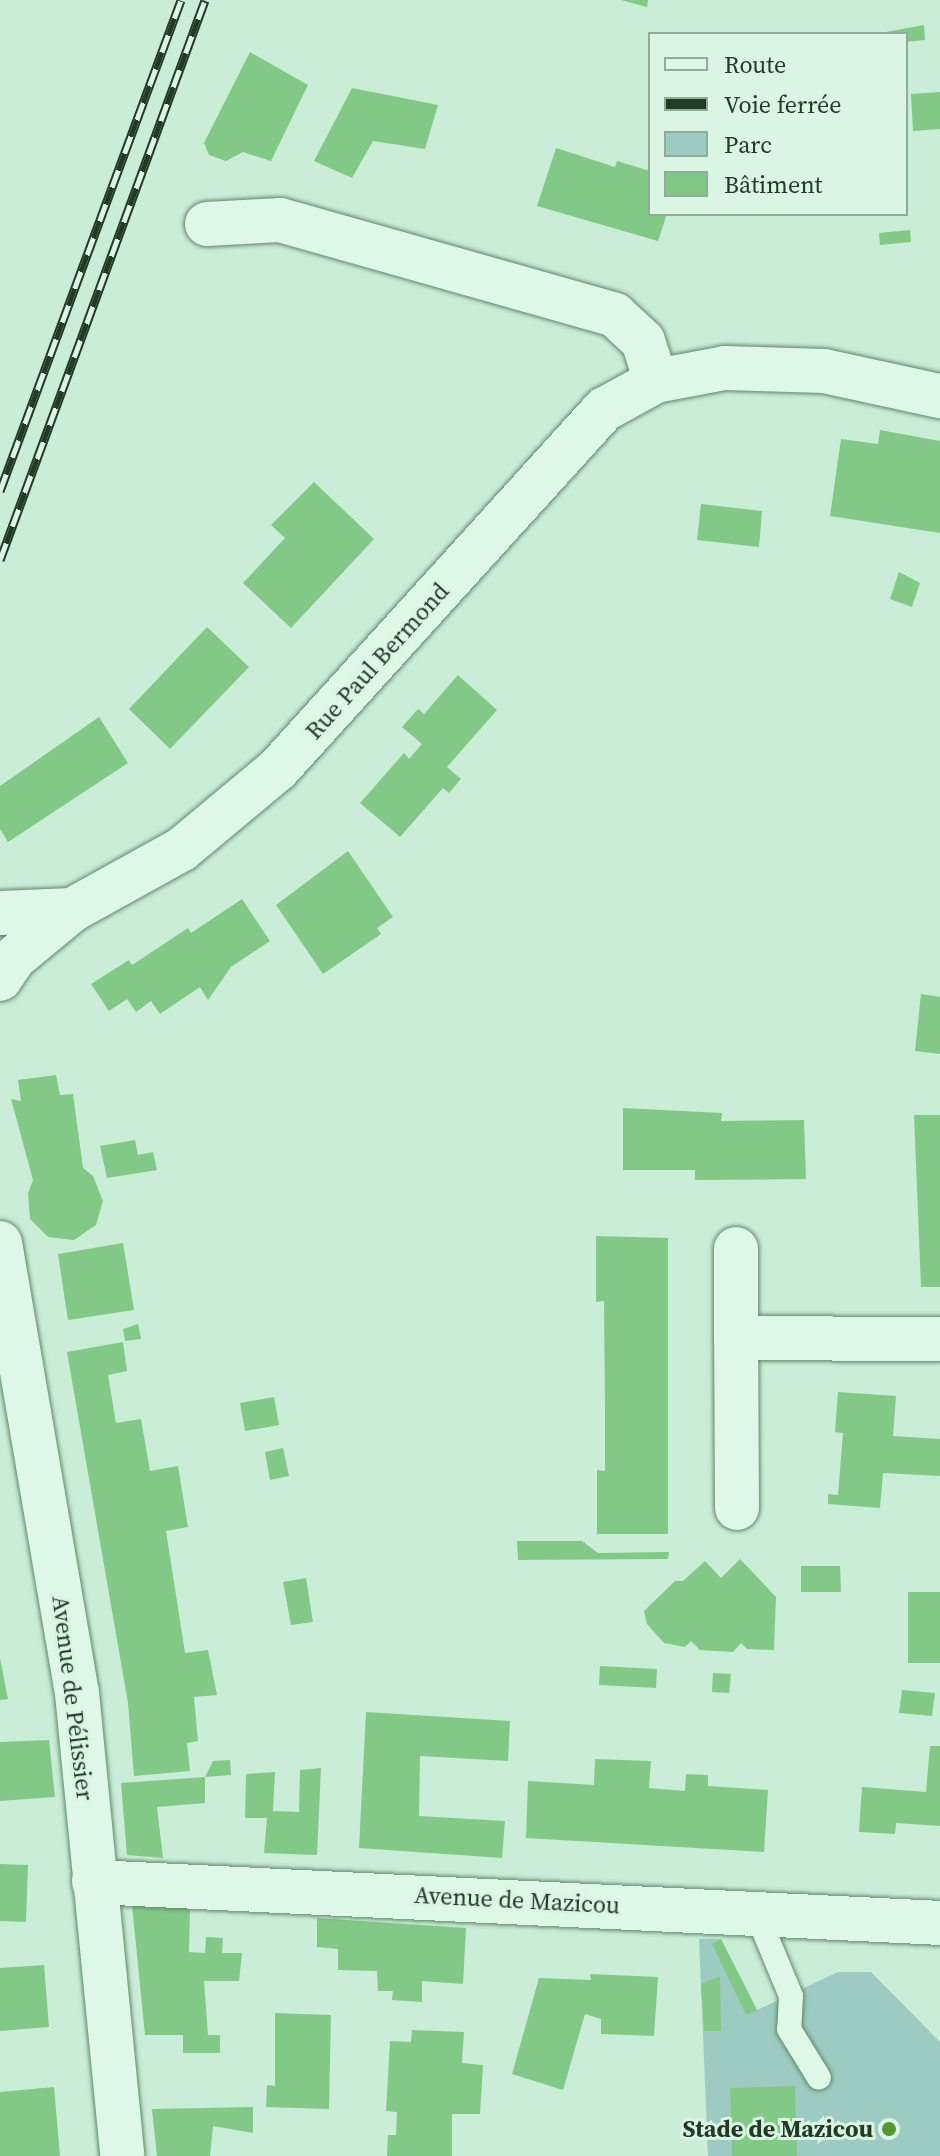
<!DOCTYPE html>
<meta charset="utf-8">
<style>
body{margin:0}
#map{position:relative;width:940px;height:2156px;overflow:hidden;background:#caedd7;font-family:"Source Serif 4",serif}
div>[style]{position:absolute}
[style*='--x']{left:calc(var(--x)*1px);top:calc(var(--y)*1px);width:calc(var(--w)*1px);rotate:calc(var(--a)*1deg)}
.green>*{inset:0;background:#9ecbc1}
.building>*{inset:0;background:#82c988}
.roads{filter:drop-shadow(0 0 2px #5f8967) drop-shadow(0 0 2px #5f8967)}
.service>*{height:24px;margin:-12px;padding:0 12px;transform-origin:12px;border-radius:12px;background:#ddf8e7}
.minor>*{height:44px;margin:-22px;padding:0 22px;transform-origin:22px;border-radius:22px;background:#ddf8e7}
.rail>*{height:9px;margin-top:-4.5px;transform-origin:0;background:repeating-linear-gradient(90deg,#daf5e4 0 18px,#223b25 0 36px);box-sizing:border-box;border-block:2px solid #223b25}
.dots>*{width:22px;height:22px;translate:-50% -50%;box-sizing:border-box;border:4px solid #daf5e4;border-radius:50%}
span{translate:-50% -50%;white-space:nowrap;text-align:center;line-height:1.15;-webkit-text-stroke:6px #daf5e4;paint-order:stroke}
.street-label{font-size:24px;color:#223b25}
.poi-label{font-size:24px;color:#223b25;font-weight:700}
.right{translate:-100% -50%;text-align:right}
.legend{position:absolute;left:648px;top:32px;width:260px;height:184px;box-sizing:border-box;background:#daf5e4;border:2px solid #90ab98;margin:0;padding:10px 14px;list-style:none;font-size:24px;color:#223b25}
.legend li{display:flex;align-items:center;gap:16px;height:40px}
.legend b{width:40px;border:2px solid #90ab98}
</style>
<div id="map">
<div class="green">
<i style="clip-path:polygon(699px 1939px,721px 1939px,757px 2010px,838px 1972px,871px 1972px,940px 2042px,940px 2156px,708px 2156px)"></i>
</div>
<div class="building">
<i style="clip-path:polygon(621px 0,648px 0,647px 7px)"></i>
<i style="clip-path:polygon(924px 25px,925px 40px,906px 42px,906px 34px,875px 34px)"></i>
<i style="clip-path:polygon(250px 52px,308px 85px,271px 161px,243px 152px,226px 161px,209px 155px,204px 143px)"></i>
<i style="clip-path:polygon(352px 88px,438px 105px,425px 149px,373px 141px,352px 178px,314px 161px)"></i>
<i style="clip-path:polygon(940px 92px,940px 129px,913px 131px,911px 94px)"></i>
<i style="clip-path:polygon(556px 148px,615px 167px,617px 161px,650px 171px,650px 214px,667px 214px,658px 241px,537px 206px)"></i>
<i style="clip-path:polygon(910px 230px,911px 242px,880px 245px,879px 233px)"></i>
<i style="clip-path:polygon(880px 430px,940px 441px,940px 533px,830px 516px,841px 439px,878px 444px)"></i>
<i style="clip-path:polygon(314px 482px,374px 539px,291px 628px,243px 583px,285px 538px,271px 525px)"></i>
<i style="clip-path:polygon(701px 504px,762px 511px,759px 547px,697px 540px)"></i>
<i style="clip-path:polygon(899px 572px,920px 583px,912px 607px,890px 599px)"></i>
<i style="clip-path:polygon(207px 627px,249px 667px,170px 749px,129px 709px)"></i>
<i style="clip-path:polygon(458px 675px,497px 710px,447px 767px,461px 779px,449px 793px,443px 788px,400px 837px,360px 803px,404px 753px,409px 759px,422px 744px,402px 727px,418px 709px,424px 714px)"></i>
<i style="clip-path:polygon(99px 717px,128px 763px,8px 842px,0 829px,0 786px)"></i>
<i style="clip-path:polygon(348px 851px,393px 917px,377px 928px,381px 934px,323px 974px,276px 905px)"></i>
<i style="clip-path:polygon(242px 899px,270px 941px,231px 967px,208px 1000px,200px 987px,160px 1014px,151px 1001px,136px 1012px,127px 999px,109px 1011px,91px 984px,129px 960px,132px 965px,188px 928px,191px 933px)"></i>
<i style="clip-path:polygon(921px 994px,940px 997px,940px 1054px,915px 1051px)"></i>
<i style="clip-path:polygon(56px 1075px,60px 1095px,73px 1094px,83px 1168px,93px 1176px,103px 1201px,96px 1225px,74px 1240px,48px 1237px,30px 1219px,28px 1193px,33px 1180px,11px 1099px,21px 1101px,18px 1080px)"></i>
<i style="clip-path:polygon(623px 1108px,722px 1113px,721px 1121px,804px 1120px,806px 1179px,695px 1180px,695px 1170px,623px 1170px)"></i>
<i style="clip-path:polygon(914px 1115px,940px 1115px,940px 1287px,921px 1287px)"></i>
<i style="clip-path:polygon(135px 1140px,138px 1155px,153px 1152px,157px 1170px,107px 1178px,100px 1146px)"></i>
<i style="clip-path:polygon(596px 1236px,668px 1238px,668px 1534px,597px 1534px,597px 1470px,605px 1471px,605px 1413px,604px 1301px,596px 1302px)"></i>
<i style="clip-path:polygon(123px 1243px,134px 1310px,68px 1320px,58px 1254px)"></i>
<i style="clip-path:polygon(138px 1324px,141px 1339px,125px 1341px,123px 1329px)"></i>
<i style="clip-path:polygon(123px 1342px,127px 1371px,108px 1375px,116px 1423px,141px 1419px,150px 1471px,178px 1466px,188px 1527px,166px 1531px,185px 1653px,208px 1650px,217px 1695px,194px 1697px,198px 1741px,187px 1743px,190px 1771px,134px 1776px,128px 1703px,67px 1352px)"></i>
<i style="clip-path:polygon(838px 1392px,896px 1396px,893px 1436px,940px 1439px,940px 1476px,883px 1473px,880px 1508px,828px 1504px,828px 1494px,838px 1495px,843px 1433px,835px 1432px)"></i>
<i style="clip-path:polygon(274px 1397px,279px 1425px,245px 1431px,240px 1403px)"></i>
<i style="clip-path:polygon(283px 1448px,289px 1476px,270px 1480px,265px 1452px)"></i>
<i style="clip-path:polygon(517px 1541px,582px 1541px,598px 1553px,669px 1552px,668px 1559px,518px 1560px)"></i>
<i style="clip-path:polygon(740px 1559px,776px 1597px,774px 1650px,747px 1649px,741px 1643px,733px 1652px,700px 1650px,691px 1641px,685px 1647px,664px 1643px,647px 1624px,644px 1611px,675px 1581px,683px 1581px,705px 1561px,721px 1578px)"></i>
<i style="clip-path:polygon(801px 1566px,840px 1566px,841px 1592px,801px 1592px)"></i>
<i style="clip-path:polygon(306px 1578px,313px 1622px,291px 1625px,283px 1582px)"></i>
<i style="clip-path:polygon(908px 1592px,940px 1592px,940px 1663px,908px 1663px)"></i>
<i style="clip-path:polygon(0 1658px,8px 1699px,0 1700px)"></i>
<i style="clip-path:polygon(600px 1666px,657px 1669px,656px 1688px,599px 1685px)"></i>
<i style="clip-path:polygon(713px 1673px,731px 1674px,729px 1693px,712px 1692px)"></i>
<i style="clip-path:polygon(902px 1690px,935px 1693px,932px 1716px,899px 1713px)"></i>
<i style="clip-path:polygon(366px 1712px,510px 1721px,508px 1761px,420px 1756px,419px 1816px,505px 1821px,502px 1858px,359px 1848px)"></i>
<i style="clip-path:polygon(49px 1740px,55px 1797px,0 1801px,0 1742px)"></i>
<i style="clip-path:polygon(930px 1746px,940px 1746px,940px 1826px,896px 1823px,895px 1834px,859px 1832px,862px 1787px,926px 1792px)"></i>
<i style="clip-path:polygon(595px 1759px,651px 1761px,649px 1788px,685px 1791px,686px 1774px,708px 1775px,708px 1786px,768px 1790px,764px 1852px,526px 1838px,528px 1781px,594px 1785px)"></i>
<i style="clip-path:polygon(230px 1760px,231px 1775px,205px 1777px,205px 1803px,157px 1807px,163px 1858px,127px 1855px,121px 1783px,205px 1777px,213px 1761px)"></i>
<i style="clip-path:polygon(321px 1768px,317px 1855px,264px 1853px,267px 1818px,245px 1818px,246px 1774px,275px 1772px,273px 1811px,299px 1812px,300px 1770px)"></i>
<i style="clip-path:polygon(0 1864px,28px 1865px,26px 1922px,0 1921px)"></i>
<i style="clip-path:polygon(132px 1905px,190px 1908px,189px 1952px,205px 1953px,206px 1937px,223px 1938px,222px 1953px,242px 1953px,239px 1981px,204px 1981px,208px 2035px,220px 2035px,220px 2053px,183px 2053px,183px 2035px,145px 2035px)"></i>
<i style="clip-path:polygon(317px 1918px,466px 1928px,463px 1984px,422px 1981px,422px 2002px,392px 2000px,393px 1991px,378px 1991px,377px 1971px,338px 1970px,338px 1949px,317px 1947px)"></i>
<i style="clip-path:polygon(721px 1939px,757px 2010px,746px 2015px,712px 1944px)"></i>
<i style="clip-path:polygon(44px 1965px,49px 2027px,0 2031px,0 1968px)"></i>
<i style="clip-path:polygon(590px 1974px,658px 1977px,654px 2036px,601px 2034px,601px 2019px,585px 2014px,563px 2090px,512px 2074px,539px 1978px,591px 1980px)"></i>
<i style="clip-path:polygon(720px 1976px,721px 2031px,704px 2031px,701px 1984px)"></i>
<i style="clip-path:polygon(275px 2013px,331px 2015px,329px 2109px,266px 2107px,267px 2085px,275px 2086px)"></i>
<i style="clip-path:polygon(412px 2030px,464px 2032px,462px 2063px,483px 2065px,480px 2114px,452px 2114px,452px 2156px,387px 2156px,388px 2135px,396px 2135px,397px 2112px,386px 2111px,390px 2041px,411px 2042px)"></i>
<i style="clip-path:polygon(795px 2086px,797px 2156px,732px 2156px,730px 2088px)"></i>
<i style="clip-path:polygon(54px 2087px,60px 2156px,0 2156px,0 2092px)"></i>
<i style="clip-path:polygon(253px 2107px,253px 2133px,213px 2126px,210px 2156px,157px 2156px,152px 2109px)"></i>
</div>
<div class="roads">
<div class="service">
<i style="--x:756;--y:1912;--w:91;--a:67.4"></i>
<i style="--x:791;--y:1996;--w:33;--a:93"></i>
<i style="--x:789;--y:2029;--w:57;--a:58.5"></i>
</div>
<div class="minor">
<i style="--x:207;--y:224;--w:73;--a:-3.1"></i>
<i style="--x:280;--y:220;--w:348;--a:15.8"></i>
<i style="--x:615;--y:315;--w:38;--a:43"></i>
<i style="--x:643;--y:341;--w:42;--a:72"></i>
<i style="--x:0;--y:913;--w:72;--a:-2.4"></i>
<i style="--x:0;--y:979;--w:25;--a:-56"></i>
<i style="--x:14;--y:958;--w:75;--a:-39.6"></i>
<i style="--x:72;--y:910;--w:126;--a:-29"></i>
<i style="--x:182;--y:849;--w:125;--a:-39.8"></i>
<i style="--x:278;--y:769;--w:486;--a:-47.8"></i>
<i style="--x:605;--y:409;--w:58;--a:-28.8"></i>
<i style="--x:656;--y:381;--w:70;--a:-10.7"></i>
<i style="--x:725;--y:368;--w:99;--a:1.7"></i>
<i style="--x:824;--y:371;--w:119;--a:12.2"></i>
<i style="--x:0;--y:1243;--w:457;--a:80.3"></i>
<i style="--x:77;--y:1693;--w:465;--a:84.4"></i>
<i style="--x:736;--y:1338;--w:89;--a:-90"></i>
<i style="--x:737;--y:1508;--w:170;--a:-90.3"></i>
<i style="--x:736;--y:1338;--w:204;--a:0.3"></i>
<i style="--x:94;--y:1882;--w:847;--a:2.77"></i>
</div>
</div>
<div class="rail">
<i style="--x:0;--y:491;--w:523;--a:-69.76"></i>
<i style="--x:0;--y:560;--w:596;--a:-69.89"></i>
</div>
<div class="dots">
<i style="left:889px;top:2129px;background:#549632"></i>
</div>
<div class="street-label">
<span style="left:377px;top:661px;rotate:-48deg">Rue Paul Bermond</span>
<span style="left:73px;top:1698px;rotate:83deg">Avenue de Pélissier</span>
<span style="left:517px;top:1900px;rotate:3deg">Avenue de Mazicou</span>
</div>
<div class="poi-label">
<span class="right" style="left:873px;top:2129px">Stade de Mazicou</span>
</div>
<ul class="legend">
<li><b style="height:10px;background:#ddf8e7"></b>Route</li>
<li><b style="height:10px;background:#223b25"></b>Voie ferrée</li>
<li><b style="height:22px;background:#9ecbc1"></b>Parc</li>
<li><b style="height:22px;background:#82c988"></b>Bâtiment</li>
</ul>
</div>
